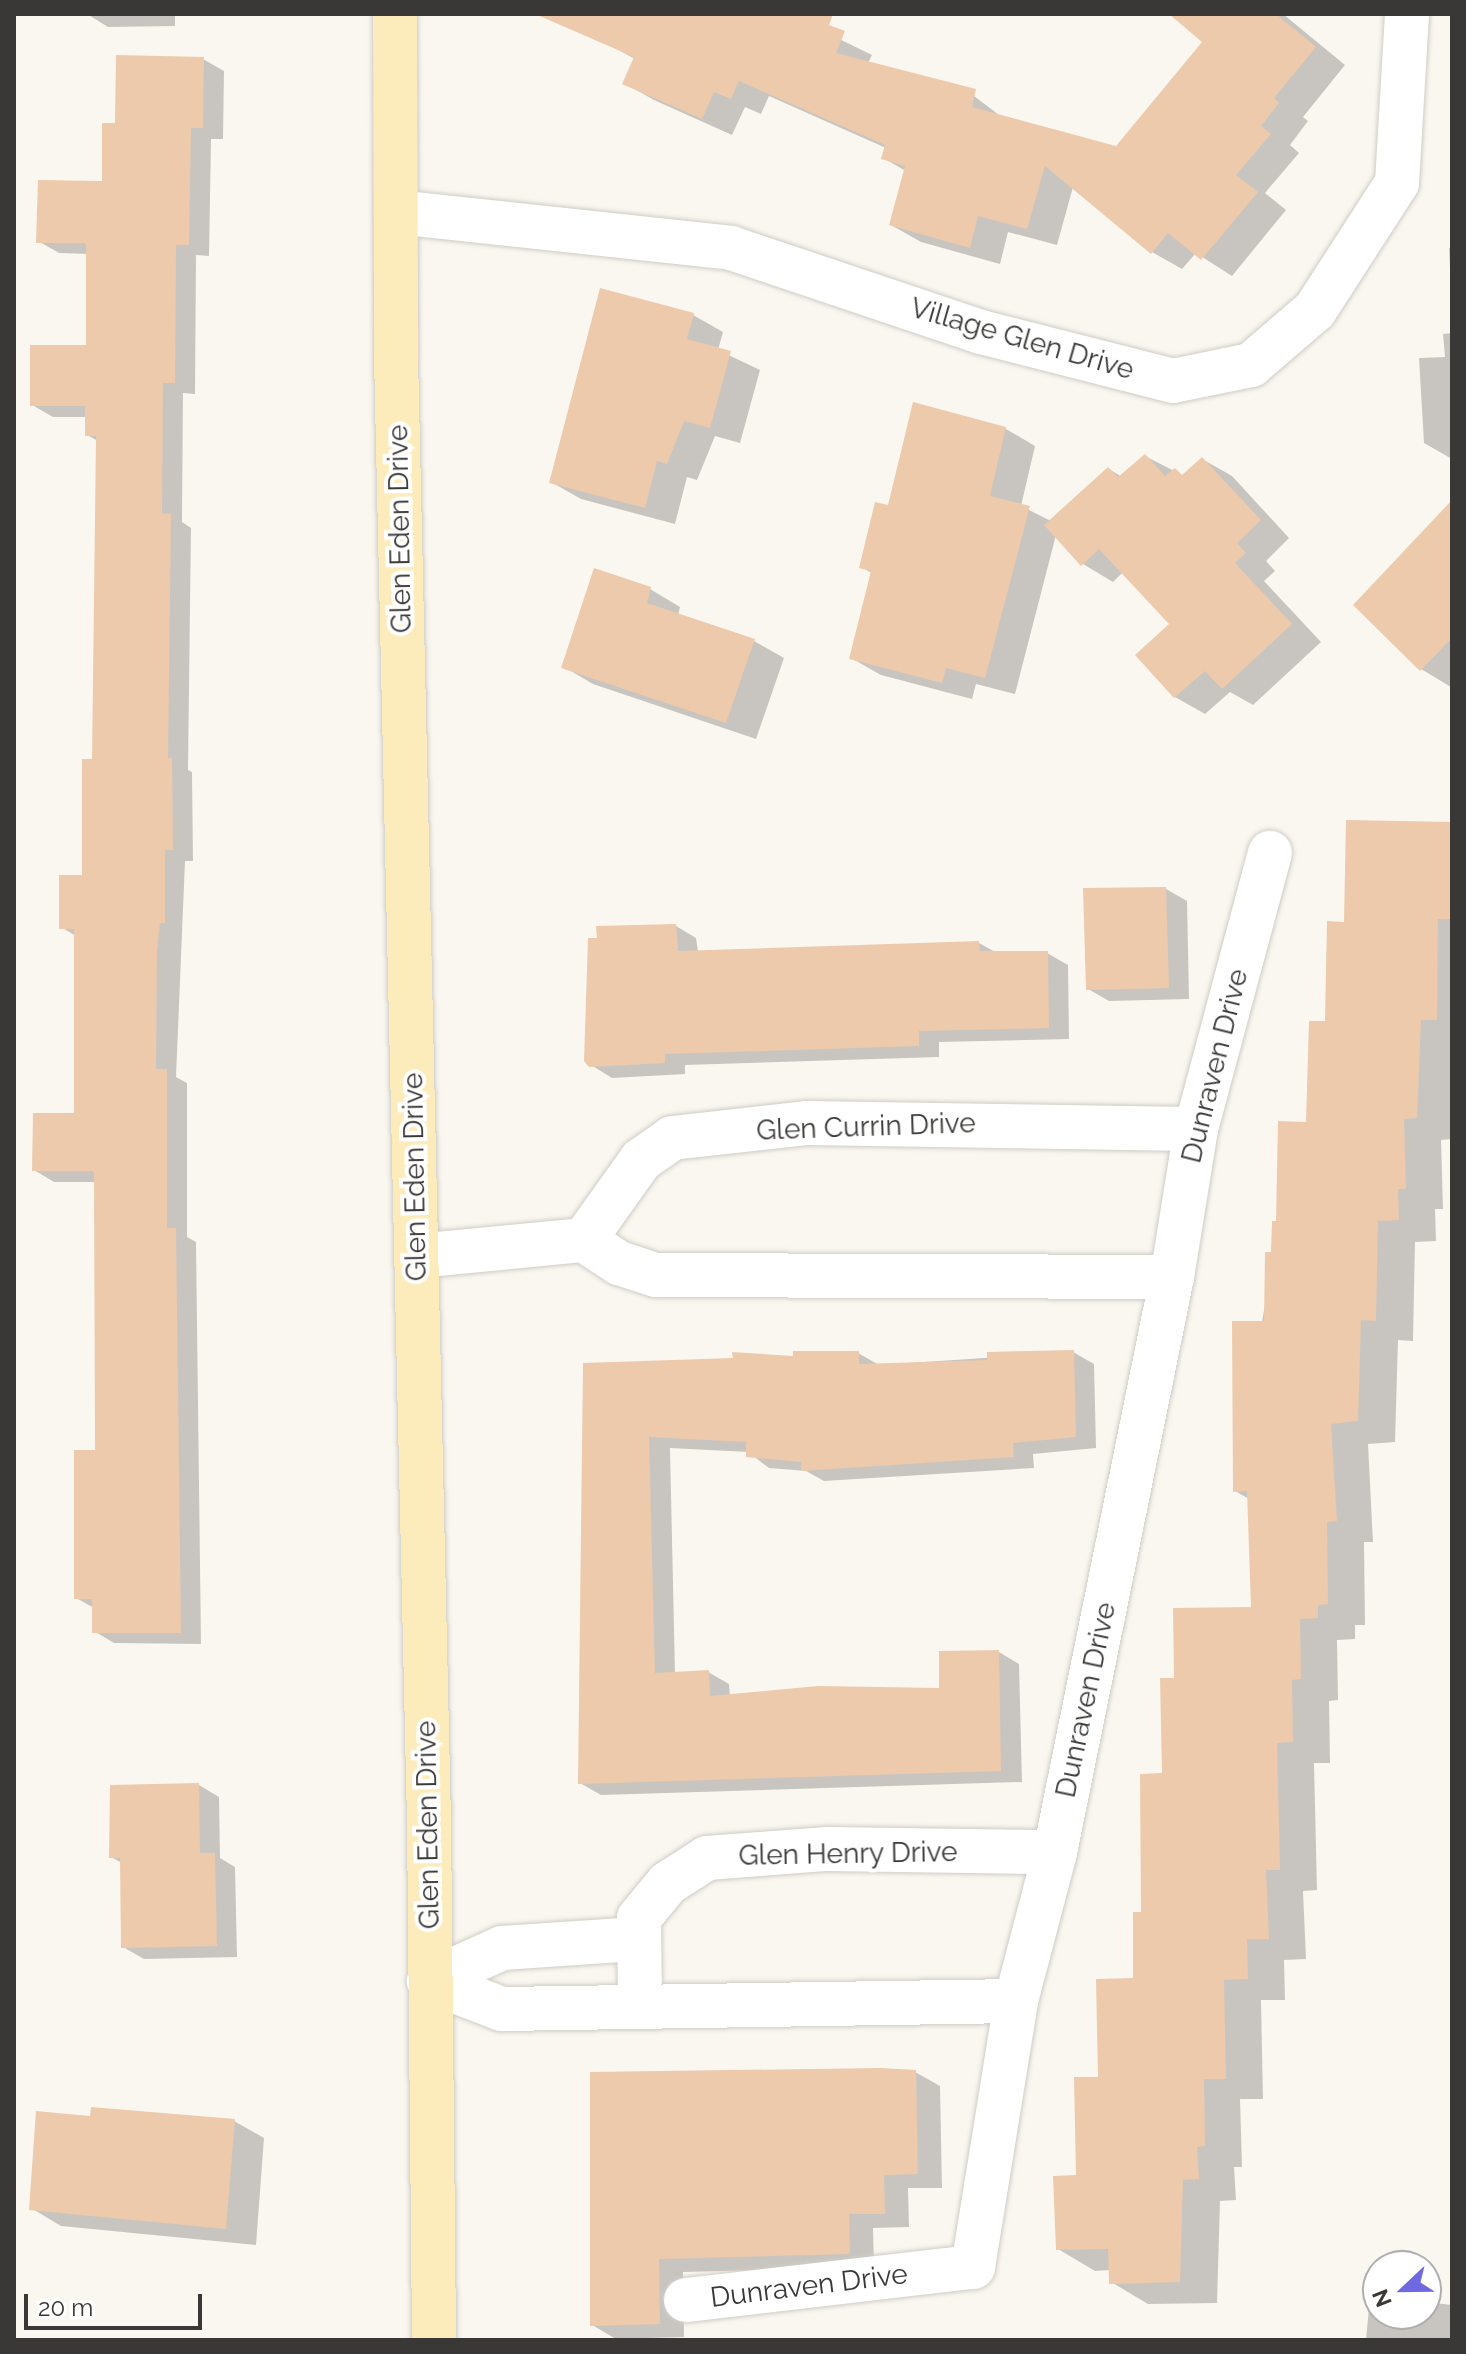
<!DOCTYPE html>
<style>
body{margin:0}
#map{position:relative;width:1466px;height:2354px;overflow:hidden;background:#faf7f0;font-family:Raleway,sans-serif}
div>[style]{position:absolute}
[style*='--x']{left:calc(var(--x)*1px);top:calc(var(--y)*1px);width:calc(var(--w)*1px);rotate:calc(var(--a)*1deg)}
.shadow>*{inset:0;background:#0003}
.building>*{inset:0;background:#eccaab}
.roads{filter:drop-shadow(0 0 2px #cfccc6) drop-shadow(0 0 2px #cfccc6)}
.minor>*{height:44px;margin:-22px;padding:0 22px;transform-origin:22px;border-radius:22px;background:#fff}
.secondary>*{height:44px;margin:-22px;padding:0 22px;transform-origin:22px;border-radius:22px;background:#fdecbb}
span{translate:-50% -50%;white-space:nowrap;text-align:center;line-height:1.15;-webkit-text-stroke:8px #fff;paint-order:stroke}
.street-label{font-size:28px;color:#393836}
.frame{position:absolute;inset:0;border:16px solid #393836;pointer-events:none}
.north{position:absolute;left:1362px;top:2250px;width:80px;height:80px;box-sizing:border-box;background:#fff;border:2px solid #b0afaf;border-radius:50%;rotate:248deg;font-size:22px;font-weight:700;line-height:32px;text-align:center;color:#393836}
.north::after{content:'';display:block;margin:auto;width:28px;height:36px;background:#6e69e3;clip-path:polygon(50% 0,100% 100%,50% 72%,0 100%)}
.scale{position:absolute;left:24px;top:2294px;width:178px;height:36px;box-sizing:border-box;border:4px solid #393836;border-top:0;padding-left:10px;font-size:24px;line-height:28px;white-space:nowrap;color:#393836;-webkit-text-stroke:6px #fff;paint-order:stroke}
</style>
<div id="map">
<div class="shadow">
<i style="clip-path:polygon(175px 14px,175px 26px,108px 27px,87px 14px)"></i>
<i style="clip-path:polygon(588px 14px,788px 14px,872px 55px,868px 63px,974px 96px,1003px 118px,1117px 148px,1205px 41px,1183px 14px,1283px 14px,1345px 65px,1303px 117px,1308px 121px,1290px 145px,1299px 153px,1265px 193px,1286px 210px,1232px 276px,1196px 253px,1182px 269px,1152px 252px,1073px 187px,1057px 245px,1008px 232px,1000px 264px,921px 242px,891px 225px,906px 171px,883px 158px,886px 148px,769px 96px,761px 114px,745px 107px,732px 135px,654px 100px,624px 83px,635px 59px,611px 46px)"></i>
<i style="clip-path:polygon(203px 59px,224px 71px,223px 139px,211px 139px,209px 256px,196px 255px,195px 394px,183px 393px,182px 522px,191px 528px,188px 770px,192px 772px,193px 861px,185px 861px,176px 1077px,187px 1083px,187px 1237px,196px 1242px,201px 1644px,114px 1643px,94px 1631px,94px 1608px,76px 1598px,97px 1452px,96px 1182px,54px 1182px,34px 1170px,76px 1115px,76px 936px,61px 927px,84px 877px,94px 761px,98px 441px,87px 435px,87px 417px,53px 417px,32px 405px,88px 347px,88px 254px,59px 253px,38px 241px,104px 183px,117px 125px)"></i>
<i style="clip-path:polygon(1449px 248px,1452px 248px,1452px 306px)"></i>
<i style="clip-path:polygon(693px 315px,723px 332px,718px 350px,760px 370px,740px 443px,715px 436px,697px 480px,687px 477px,675px 524px,581px 499px,551px 482px)"></i>
<i style="clip-path:polygon(1452px 333px,1452px 459px,1424px 443px,1419px 358px,1445px 357px,1443px 334px)"></i>
<i style="clip-path:polygon(914px 404px,1006px 429px,1035px 446px,1021px 506px,1051px 521px,1109px 469px,1122px 477px,1145px 456px,1184px 476px,1202px 459px,1232px 476px,1289px 538px,1266px 561px,1275px 571px,1264px 581px,1321px 642px,1253px 705px,1230px 692px,1205px 714px,1175px 697px,1172px 624px,1123px 572px,1113px 582px,1083px 564px,1056px 535px,1015px 694px,976px 684px,972px 699px,881px 675px,851px 658px,872px 573px,861px 567px,889px 508px)"></i>
<i style="clip-path:polygon(1452px 503px,1452px 686px,1451px 687px,1421px 669px)"></i>
<i style="clip-path:polygon(650px 589px,680px 607px,678px 615px,754px 641px,784px 658px,756px 739px,593px 684px,564px 667px)"></i>
<i style="clip-path:polygon(1452px 824px,1452px 1139px,1441px 1140px,1443px 1209px,1435px 1209px,1436px 1241px,1415px 1242px,1413px 1341px,1398px 1340px,1395px 1442px,1368px 1444px,1373px 1542px,1364px 1542px,1365px 1625px,1355px 1625px,1355px 1639px,1337px 1640px,1338px 1700px,1329px 1701px,1330px 1763px,1314px 1763px,1317px 1890px,1303px 1891px,1306px 1959px,1284px 1960px,1285px 2000px,1261px 2000px,1263px 2099px,1240px 2099px,1242px 2167px,1234px 2167px,1236px 2200px,1220px 2201px,1217px 2303px,1148px 2304px,1111px 2282px,1111px 2270px,1095px 2271px,1058px 2249px,1101px 2079px,1135px 1980px,1176px 1680px,1253px 1609px,1249px 1499px,1235px 1491px,1278px 1223px,1308px 1124px,1346px 924px)"></i>
<i style="clip-path:polygon(1166px 889px,1187px 901px,1189px 999px,1109px 1001px,1088px 989px)"></i>
<i style="clip-path:polygon(676px 926px,696px 938px,698px 952px,979px 943px,997px 953px,1047px 953px,1068px 965px,1069px 1039px,939px 1042px,939px 1057px,685px 1065px,685px 1074px,612px 1078px,591px 1065px)"></i>
<i style="clip-path:polygon(1073px 1352px,1094px 1364px,1096px 1448px,1033px 1454px,1034px 1468px,824px 1481px,806px 1471px,769px 1468px,748px 1452px,670px 1448px,675px 1674px,708px 1672px,729px 1684px,730px 1696px,941px 1690px,999px 1652px,1019px 1664px,1022px 1782px,601px 1795px,580px 1783px,585px 1365px,858px 1353px,879px 1365px)"></i>
<i style="clip-path:polygon(199px 1785px,219px 1797px,220px 1858px,235px 1867px,237px 1957px,144px 1959px,123px 1947px,122px 1863px,111px 1857px)"></i>
<i style="clip-path:polygon(915px 2072px,940px 2086px,942px 2188px,908px 2188px,909px 2227px,873px 2228px,874px 2267px,683px 2272px,684px 2337px,616px 2339px,592px 2325px,592px 2074px)"></i>
<i style="clip-path:polygon(92px 2118px,234px 2121px,264px 2138px,256px 2245px,61px 2226px,31px 2208px)"></i>
<i style="clip-path:polygon(1370px 2297px,1378px 2298px,1378px 2314px,1426px 2314px,1426px 2302px,1452px 2305px,1452px 2340px,1366px 2340px)"></i>
</div>
<div class="building">
<i style="clip-path:polygon(535px 14px,833px 14px,829px 25px,845px 31px,836px 53px,976px 89px,972px 107px,1116px 146px,1202px 42px,1169px 14px,1276px 14px,1316px 47px,1274px 98px,1279px 103px,1261px 126px,1271px 134px,1236px 175px,1258px 192px,1201px 260px,1168px 233px,1151px 254px,1045px 166px,1027px 229px,978px 216px,970px 248px,889px 225px,905px 166px,881px 159px,885px 145px,739px 81px,731px 99px,714px 92px,702px 119px,622px 84px,634px 57px)"></i>
<i style="clip-path:polygon(116px 55px,204px 57px,203px 128px,191px 128px,189px 245px,176px 245px,175px 383px,163px 383px,162px 513px,171px 514px,168px 758px,172px 758px,173px 850px,165px 850px,165px 923px,160px 923px,157px 951px,156px 1069px,167px 1069px,167px 1228px,176px 1228px,181px 1633px,92px 1633px,92px 1599px,74px 1599px,74px 1450px,95px 1450px,94px 1171px,32px 1171px,33px 1113px,74px 1113px,74px 929px,59px 929px,59px 875px,82px 875px,82px 759px,92px 759px,96px 436px,85px 436px,85px 406px,30px 406px,30px 345px,86px 345px,86px 243px,36px 243px,38px 180px,102px 181px,102px 123px,115px 123px)"></i>
<i style="clip-path:polygon(600px 288px,694px 313px,687px 339px,731px 351px,710px 428px,684px 421px,667px 464px,657px 461px,645px 508px,549px 483px)"></i>
<i style="clip-path:polygon(913px 402px,1006px 427px,990px 496px,1030px 506px,985px 678px,946px 668px,942px 683px,849px 659px,871px 571px,859px 568px,875px 502px,888px 505px)"></i>
<i style="clip-path:polygon(1145px 454px,1165px 476px,1175px 468px,1182px 475px,1202px 457px,1261px 520px,1237px 543px,1246px 553px,1235px 563px,1292px 624px,1222px 689px,1205px 671px,1174px 698px,1135px 655px,1169px 624px,1099px 549px,1081px 566px,1044px 525px,1108px 467px,1118px 477px)"></i>
<i style="clip-path:polygon(1452px 500px,1452px 638px,1420px 671px,1353px 605px)"></i>
<i style="clip-path:polygon(594px 568px,651px 587px,647px 603px,755px 639px,726px 723px,561px 668px)"></i>
<i style="clip-path:polygon(1346px 820px,1452px 822px,1452px 919px,1438px 919px,1437px 1020px,1421px 1020px,1417px 1118px,1404px 1119px,1406px 1189px,1398px 1189px,1399px 1220px,1378px 1221px,1376px 1321px,1361px 1320px,1358px 1421px,1331px 1424px,1337px 1521px,1327px 1522px,1328px 1604px,1318px 1605px,1318px 1618px,1300px 1619px,1301px 1679px,1292px 1680px,1293px 1742px,1277px 1743px,1280px 1870px,1266px 1870px,1269px 1939px,1247px 1939px,1248px 1979px,1224px 1980px,1226px 2079px,1204px 2079px,1205px 2146px,1197px 2147px,1199px 2179px,1183px 2180px,1180px 2282px,1109px 2284px,1108px 2249px,1056px 2250px,1053px 2176px,1076px 2175px,1074px 2077px,1098px 2077px,1096px 1979px,1133px 1978px,1133px 1912px,1141px 1912px,1140px 1774px,1162px 1773px,1160px 1678px,1174px 1678px,1173px 1608px,1251px 1607px,1247px 1491px,1233px 1492px,1232px 1321px,1264px 1321px,1265px 1252px,1271px 1252px,1272px 1221px,1276px 1221px,1278px 1121px,1306px 1122px,1309px 1021px,1325px 1021px,1327px 921px,1344px 922px)"></i>
<i style="clip-path:polygon(1166px 887px,1169px 988px,1086px 990px,1083px 888px)"></i>
<i style="clip-path:polygon(676px 924px,678px 951px,979px 941px,980px 951px,1048px 951px,1049px 1028px,919px 1031px,919px 1046px,665px 1054px,665px 1063px,589px 1067px,584px 1061px,588px 938px,597px 938px,596px 926px)"></i>
<i style="clip-path:polygon(1074px 1350px,1076px 1437px,1013px 1443px,1014px 1457px,801px 1471px,801px 1462px,746px 1457px,746px 1442px,649px 1437px,655px 1673px,709px 1670px,710px 1696px,818px 1686px,939px 1688px,939px 1651px,999px 1650px,1001px 1771px,578px 1784px,583px 1363px,733px 1358px,732px 1352px,793px 1356px,793px 1351px,859px 1351px,859px 1364px,987px 1360px,987px 1352px)"></i>
<i style="clip-path:polygon(199px 1783px,200px 1853px,215px 1853px,217px 1946px,121px 1948px,120px 1858px,109px 1858px,110px 1785px)"></i>
<i style="clip-path:polygon(880px 2068px,916px 2070px,918px 2174px,884px 2175px,885px 2214px,849px 2214px,850px 2254px,659px 2259px,660px 2324px,590px 2326px,590px 2072px)"></i>
<i style="clip-path:polygon(91px 2107px,235px 2119px,226px 2229px,29px 2210px,36px 2111px,90px 2116px)"></i>
</div>
<div class="roads">
<div class="minor">
<i style="--x:396;--y:212;--w:337;--a:6.1"></i>
<i style="--x:731;--y:248;--w:264;--a:18.6"></i>
<i style="--x:981;--y:332;--w:198;--a:14.3"></i>
<i style="--x:1173;--y:381;--w:80;--a:-11.6"></i>
<i style="--x:1251;--y:365;--w:84;--a:-40.7"></i>
<i style="--x:1315;--y:310;--w:151;--a:-57.2"></i>
<i style="--x:1397;--y:183;--w:169;--a:-86.6"></i>
<i style="--x:584;--y:1240;--w:98;--a:-54.5"></i>
<i style="--x:641;--y:1160;--w:38;--a:-35"></i>
<i style="--x:672;--y:1138;--w:137;--a:-6.3"></i>
<i style="--x:808;--y:1123;--w:388;--a:0.9"></i>
<i style="--x:417;--y:1256;--w:168;--a:-5.5"></i>
<i style="--x:584;--y:1240;--w:42;--a:33.3"></i>
<i style="--x:619;--y:1263;--w:39;--a:18"></i>
<i style="--x:656;--y:1275;--w:516;--a:0.22"></i>
<i style="--x:429;--y:1981;--w:78;--a:21"></i>
<i style="--x:502;--y:2009;--w:514;--a:-0.89"></i>
<i style="--x:429;--y:1981;--w:80;--a:-24.3"></i>
<i style="--x:502;--y:1948;--w:137;--a:-3.8"></i>
<i style="--x:640;--y:2003;--w:85;--a:-90.7"></i>
<i style="--x:639;--y:1918;--w:45;--a:-50.4"></i>
<i style="--x:668;--y:1883;--w:46;--a:-32.7"></i>
<i style="--x:707;--y:1858;--w:121;--a:-4.3"></i>
<i style="--x:828;--y:1849;--w:227;--a:0.8"></i>
<i style="--x:686;--y:2300;--w:289;--a:-6.6"></i>
<i style="--x:973;--y:2267;--w:269;--a:-80.8"></i>
<i style="--x:1016;--y:2001;--w:154;--a:-75.3"></i>
<i style="--x:1055;--y:1852;--w:587;--a:-78.5"></i>
<i style="--x:1172;--y:1277;--w:150;--a:-80.8"></i>
<i style="--x:1196;--y:1129;--w:286;--a:-75"></i>
</div>
<div class="secondary">
<i style="--x:395;--y:14;--w:342;--a:89.8"></i>
<i style="--x:396;--y:356;--w:1462;--a:88.71"></i>
<i style="--x:429;--y:1818;--w:522;--a:89.45"></i>
</div>
</div>
<div class="street-label">
<span style="left:1022px;top:339px;rotate:16deg">Village Glen Drive</span>
<span style="left:400px;top:529px;rotate:-91deg">Glen Eden Drive</span>
<span style="left:1215px;top:1066px;rotate:-76deg">Dunraven Drive</span>
<span style="left:866px;top:1127px;rotate:-2deg">Glen Currin Drive</span>
<span style="left:415px;top:1177px;rotate:-91deg">Glen Eden Drive</span>
<span style="left:1086px;top:1700px;rotate:-78deg">Dunraven Drive</span>
<span style="left:428px;top:1825px;rotate:-91deg">Glen Eden Drive</span>
<span style="left:848px;top:1854px;rotate:-1deg">Glen Henry Drive</span>
<span style="left:809px;top:2286px;rotate:-7deg">Dunraven Drive</span>
</div>
<div class="frame"></div>
<div class="north">N</div>
<div class="scale">20 m</div>
</div>
